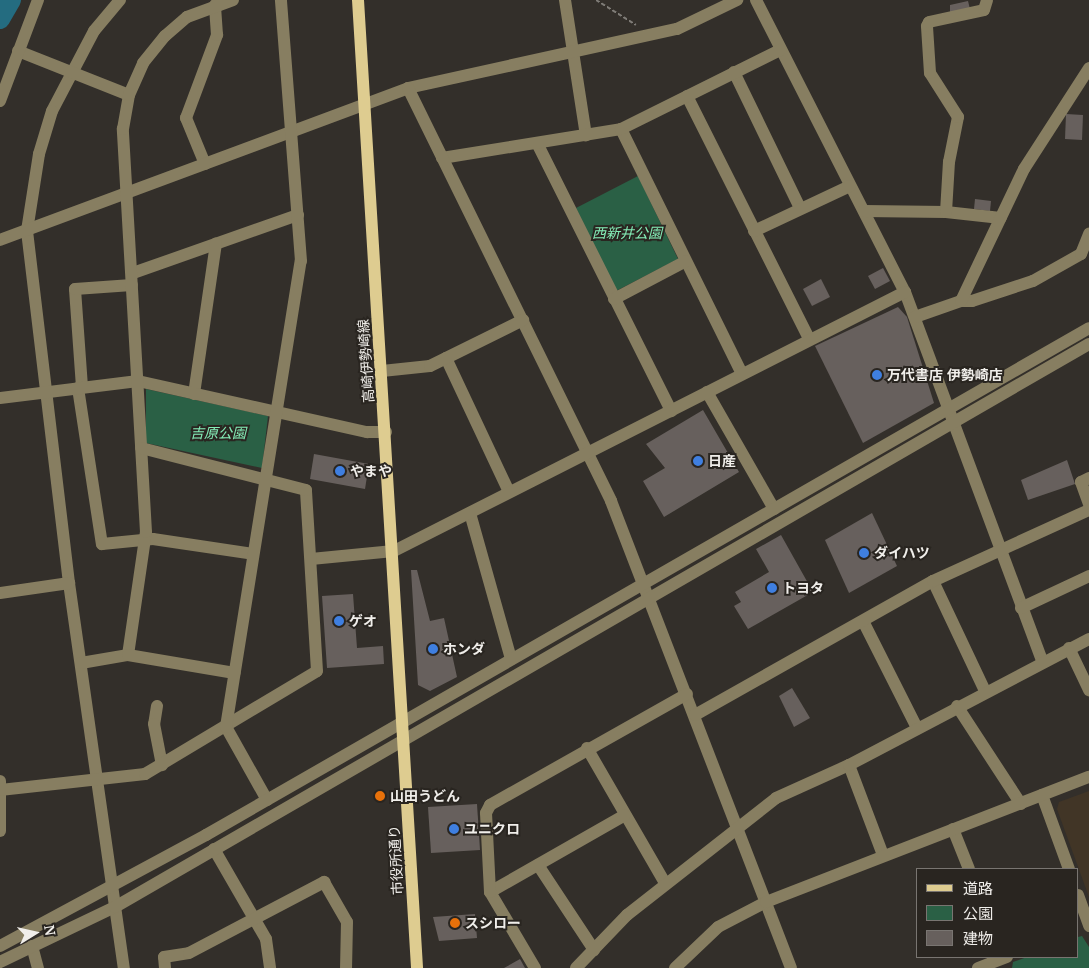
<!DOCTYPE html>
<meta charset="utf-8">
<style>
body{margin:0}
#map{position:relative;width:1089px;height:968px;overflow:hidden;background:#332f2a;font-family:"PT Serif","Noto Sans JP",serif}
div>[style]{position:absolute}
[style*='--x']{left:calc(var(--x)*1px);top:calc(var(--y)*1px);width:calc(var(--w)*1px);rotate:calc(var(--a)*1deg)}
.education>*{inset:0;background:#413526}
.green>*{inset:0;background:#2a6045}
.river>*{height:20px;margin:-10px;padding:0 10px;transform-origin:10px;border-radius:10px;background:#246c80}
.building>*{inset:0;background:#67605d}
.path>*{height:2px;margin-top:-1px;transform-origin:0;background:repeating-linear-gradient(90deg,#7f7c77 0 4px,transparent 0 6.5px)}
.minor>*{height:12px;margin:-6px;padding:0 6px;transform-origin:6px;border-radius:6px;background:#877e61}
.major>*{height:12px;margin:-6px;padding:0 6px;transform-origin:6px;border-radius:6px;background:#decc90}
.dots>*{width:14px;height:14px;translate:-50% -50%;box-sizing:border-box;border:2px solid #292520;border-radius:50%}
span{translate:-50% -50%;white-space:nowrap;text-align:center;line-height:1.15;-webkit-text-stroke:4px #292520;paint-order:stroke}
.park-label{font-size:14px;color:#84edb7;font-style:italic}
.street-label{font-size:14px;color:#f0eeea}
.poi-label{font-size:14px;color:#f0eeea;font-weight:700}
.left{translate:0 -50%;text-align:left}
.legend{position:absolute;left:916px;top:868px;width:162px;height:90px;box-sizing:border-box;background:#292520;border:1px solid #797571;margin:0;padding:6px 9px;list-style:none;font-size:15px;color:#f0eeea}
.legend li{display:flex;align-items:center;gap:10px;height:25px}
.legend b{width:25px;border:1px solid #797571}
.north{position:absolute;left:10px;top:908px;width:50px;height:50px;-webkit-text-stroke:4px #292520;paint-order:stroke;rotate:80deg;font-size:14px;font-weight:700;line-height:20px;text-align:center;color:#f0eeea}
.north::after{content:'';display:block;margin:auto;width:18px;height:22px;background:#f0eeea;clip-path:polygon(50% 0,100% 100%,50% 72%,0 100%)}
</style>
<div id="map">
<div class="education">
<i style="clip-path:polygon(1089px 791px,1089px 897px,1057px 809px,1059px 802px)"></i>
</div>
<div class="green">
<i style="clip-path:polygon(638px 176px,678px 259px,616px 291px,576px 208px)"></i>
<i style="clip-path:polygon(146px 389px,268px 416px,262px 468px,146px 443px)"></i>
<i style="clip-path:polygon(1082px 936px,1089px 947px,1089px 968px,1012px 968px,1013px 962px,1027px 957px,1078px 957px,1078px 937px)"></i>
</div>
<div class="river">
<i style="--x:0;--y:19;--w:22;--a:-60"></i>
</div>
<div class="building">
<i style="clip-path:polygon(968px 1px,970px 9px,950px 14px,950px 5px)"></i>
<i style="clip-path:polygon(1066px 114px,1083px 115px,1082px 140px,1065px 139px)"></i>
<i style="clip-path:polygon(975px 199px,991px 201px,990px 211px,974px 209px)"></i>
<i style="clip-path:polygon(883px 268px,890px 281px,875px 289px,868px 276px)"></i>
<i style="clip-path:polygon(821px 279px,830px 297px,812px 306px,803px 289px)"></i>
<i style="clip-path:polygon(898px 307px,907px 317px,934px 403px,863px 443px,815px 346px)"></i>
<i style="clip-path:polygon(703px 410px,739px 472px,664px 517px,643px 481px,665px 468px,646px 444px)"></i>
<i style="clip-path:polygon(314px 454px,369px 464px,365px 489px,310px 479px)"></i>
<i style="clip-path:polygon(1067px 460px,1075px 484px,1028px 500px,1021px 480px)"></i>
<i style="clip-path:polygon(872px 513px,897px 566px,849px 593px,825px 540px)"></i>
<i style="clip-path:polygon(781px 535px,813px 592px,748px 629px,734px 606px,741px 602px,735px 592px,769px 572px,756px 549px)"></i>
<i style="clip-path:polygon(411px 570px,417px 570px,430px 621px,444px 618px,457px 677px,430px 691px,418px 685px)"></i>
<i style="clip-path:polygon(353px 594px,357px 648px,383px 646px,384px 664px,327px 668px,322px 596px)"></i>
<i style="clip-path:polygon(792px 688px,810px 718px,794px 727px,779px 696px)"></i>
<i style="clip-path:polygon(477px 804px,480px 850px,431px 853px,428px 807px)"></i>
<i style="clip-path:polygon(475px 914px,477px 938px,439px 941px,433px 917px)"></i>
<i style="clip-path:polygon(520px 959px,525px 968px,504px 968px)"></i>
</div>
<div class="path">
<i style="--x:596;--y:0;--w:47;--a:32"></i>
</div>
<div class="minor">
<i style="--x:120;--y:0;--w:40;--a:130"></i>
<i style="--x:94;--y:31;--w:90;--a:117.7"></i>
<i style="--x:52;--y:111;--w:45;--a:106.8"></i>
<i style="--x:39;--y:154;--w:78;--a:98.9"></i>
<i style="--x:27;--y:231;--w:354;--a:83.2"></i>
<i style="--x:69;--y:583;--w:389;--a:81.9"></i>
<i style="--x:565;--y:0;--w:137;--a:81.2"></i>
<i style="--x:756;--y:0;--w:328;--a:63"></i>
<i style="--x:905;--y:292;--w:394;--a:69.6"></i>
<i style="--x:18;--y:51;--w:119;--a:21.6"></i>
<i style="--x:734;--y:72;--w:151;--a:64.1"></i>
<i style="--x:408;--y:88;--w:275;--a:-12.4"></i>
<i style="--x:677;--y:29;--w:67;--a:-25.8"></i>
<i style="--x:687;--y:96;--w:272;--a:63.3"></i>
<i style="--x:0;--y:101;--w:108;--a:-69.4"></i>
<i style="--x:621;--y:129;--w:273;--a:63.7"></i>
<i style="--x:537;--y:143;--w:300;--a:63.4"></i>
<i style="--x:442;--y:158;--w:181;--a:-9.2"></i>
<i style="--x:621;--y:129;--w:178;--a:-26.4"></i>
<i style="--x:205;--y:164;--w:50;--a:-112.4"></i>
<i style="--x:186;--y:118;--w:89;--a:-69.5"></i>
<i style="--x:217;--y:35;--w:30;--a:-94"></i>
<i style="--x:864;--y:211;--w:82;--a:0.7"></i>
<i style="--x:946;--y:212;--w:55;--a:6.2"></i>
<i style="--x:946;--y:212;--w:50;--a:-86.6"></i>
<i style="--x:949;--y:162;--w:46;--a:-78.7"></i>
<i style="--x:958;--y:117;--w:52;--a:-122.5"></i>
<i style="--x:930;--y:73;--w:47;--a:-93.7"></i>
<i style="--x:927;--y:26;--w:4;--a:-63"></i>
<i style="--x:929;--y:22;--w:56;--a:-12.3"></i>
<i style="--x:984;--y:10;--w:10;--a:-73"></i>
<i style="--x:754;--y:231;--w:106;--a:-25.1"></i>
<i style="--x:0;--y:240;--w:435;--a:-20.4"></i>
<i style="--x:408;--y:88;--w:460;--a:63.8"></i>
<i style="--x:611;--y:501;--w:500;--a:68.92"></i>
<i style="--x:133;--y:273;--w:175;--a:-19.4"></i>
<i style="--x:614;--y:299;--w:81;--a:-27.8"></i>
<i style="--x:961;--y:301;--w:11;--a:0"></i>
<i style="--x:972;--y:301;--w:64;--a:-18.2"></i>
<i style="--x:1033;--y:281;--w:55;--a:-29.4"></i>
<i style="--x:1081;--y:254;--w:22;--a:-68"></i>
<i style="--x:915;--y:317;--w:49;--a:-19.2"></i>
<i style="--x:961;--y:301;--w:146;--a:-64.5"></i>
<i style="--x:1024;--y:169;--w:120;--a:-57.2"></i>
<i style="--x:446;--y:358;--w:148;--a:64.8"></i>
<i style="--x:382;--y:371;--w:48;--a:-5.9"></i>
<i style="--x:430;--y:366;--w:104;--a:-26.3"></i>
<i style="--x:82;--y:387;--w:98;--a:-94.1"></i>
<i style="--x:75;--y:289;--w:57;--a:-4"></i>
<i style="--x:78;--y:388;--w:158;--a:81.3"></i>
<i style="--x:102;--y:544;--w:51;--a:-5.6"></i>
<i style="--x:153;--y:539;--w:101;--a:8.5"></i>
<i style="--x:707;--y:392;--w:135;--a:60.2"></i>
<i style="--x:194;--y:394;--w:152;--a:-81.7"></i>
<i style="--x:0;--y:398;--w:139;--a:-7"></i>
<i style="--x:138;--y:381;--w:235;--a:12.6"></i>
<i style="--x:367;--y:432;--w:19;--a:0"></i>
<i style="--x:1089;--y:478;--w:9;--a:153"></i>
<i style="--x:1081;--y:482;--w:23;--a:70"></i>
<i style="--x:470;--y:513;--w:152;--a:74.3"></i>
<i style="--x:311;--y:559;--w:83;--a:-5.5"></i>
<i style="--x:394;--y:551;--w:573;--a:-26.88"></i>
<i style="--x:933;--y:581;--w:122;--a:64.7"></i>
<i style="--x:0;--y:593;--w:70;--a:-8.2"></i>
<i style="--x:1021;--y:608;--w:75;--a:-25.2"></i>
<i style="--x:863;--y:621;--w:120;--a:63.2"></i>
<i style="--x:1069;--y:648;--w:47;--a:64.5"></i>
<i style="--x:128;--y:655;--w:124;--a:-81.7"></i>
<i style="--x:146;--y:532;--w:404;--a:-93.3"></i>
<i style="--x:123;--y:129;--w:35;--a:-80"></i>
<i style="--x:129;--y:95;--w:35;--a:-66"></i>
<i style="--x:143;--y:63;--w:35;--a:-51"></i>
<i style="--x:165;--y:36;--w:29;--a:-41"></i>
<i style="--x:187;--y:17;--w:49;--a:-20.3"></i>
<i style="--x:81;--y:663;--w:48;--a:-9.7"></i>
<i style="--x:128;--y:655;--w:108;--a:9.6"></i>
<i style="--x:157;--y:706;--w:18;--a:99"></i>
<i style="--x:154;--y:724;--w:42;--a:79"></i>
<i style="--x:957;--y:706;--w:117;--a:56.9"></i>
<i style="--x:695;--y:715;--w:273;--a:-29.4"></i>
<i style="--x:933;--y:581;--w:171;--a:-24.5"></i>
<i style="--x:587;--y:748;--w:156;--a:60"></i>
<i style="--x:849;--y:765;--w:96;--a:69.3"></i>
<i style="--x:0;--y:781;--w:50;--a:90"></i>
<i style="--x:0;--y:790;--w:146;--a:-6.3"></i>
<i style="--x:145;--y:774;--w:200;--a:-30.9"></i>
<i style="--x:317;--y:671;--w:181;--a:-93.5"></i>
<i style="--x:306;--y:490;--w:170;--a:-165.7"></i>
<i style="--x:1042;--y:795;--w:79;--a:70"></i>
<i style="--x:267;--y:800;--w:84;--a:-119.3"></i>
<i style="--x:226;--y:727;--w:472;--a:-80.9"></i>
<i style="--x:301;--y:261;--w:262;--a:-94.4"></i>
<i style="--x:953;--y:829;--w:43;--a:68.2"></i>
<i style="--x:214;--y:849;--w:104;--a:60"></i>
<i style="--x:266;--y:939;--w:29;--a:82"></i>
<i style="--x:538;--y:865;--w:102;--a:56.6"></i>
<i style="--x:490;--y:892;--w:155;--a:-29.7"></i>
<i style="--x:1078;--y:895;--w:33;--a:70"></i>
<i style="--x:0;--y:946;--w:234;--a:-28.3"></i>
<i style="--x:206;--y:835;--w:1018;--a:-29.86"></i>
<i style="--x:32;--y:946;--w:23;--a:75"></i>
<i style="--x:0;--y:962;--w:127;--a:-25.6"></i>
<i style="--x:115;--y:907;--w:1125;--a:-30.03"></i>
<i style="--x:165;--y:968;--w:11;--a:-95"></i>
<i style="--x:164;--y:957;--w:25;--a:-9"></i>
<i style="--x:189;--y:953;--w:153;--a:-27.7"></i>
<i style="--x:324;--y:882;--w:46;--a:60.1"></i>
<i style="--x:347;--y:922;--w:46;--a:91.2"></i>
<i style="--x:535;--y:968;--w:88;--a:-120.6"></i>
<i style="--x:490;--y:892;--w:79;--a:-92.9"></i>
<i style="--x:486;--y:813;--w:9;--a:-63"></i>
<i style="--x:490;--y:805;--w:226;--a:-29.4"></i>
<i style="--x:576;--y:968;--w:74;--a:-46.1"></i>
<i style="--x:627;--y:915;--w:189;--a:-38.1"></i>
<i style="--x:776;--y:798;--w:80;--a:-24.3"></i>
<i style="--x:849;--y:765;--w:271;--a:-27.7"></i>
<i style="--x:675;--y:968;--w:59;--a:-43.6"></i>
<i style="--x:718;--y:927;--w:54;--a:-27.5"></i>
<i style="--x:766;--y:902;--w:346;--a:-21.2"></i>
<i style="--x:978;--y:968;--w:31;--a:-21"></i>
</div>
<div class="major">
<i style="--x:358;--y:0;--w:970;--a:86.51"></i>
</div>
<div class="dots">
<i style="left:877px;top:375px;background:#3f7fe0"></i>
<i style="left:698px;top:461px;background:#3f7fe0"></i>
<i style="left:340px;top:471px;background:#3f7fe0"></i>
<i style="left:864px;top:553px;background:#3f7fe0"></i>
<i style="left:772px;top:588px;background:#3f7fe0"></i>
<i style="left:339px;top:621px;background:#3f7fe0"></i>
<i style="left:433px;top:649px;background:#3f7fe0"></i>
<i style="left:380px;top:796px;background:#e8710a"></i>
<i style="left:454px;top:829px;background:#3f7fe0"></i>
<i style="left:455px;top:923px;background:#e8710a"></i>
</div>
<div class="park-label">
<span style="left:627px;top:233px">西新井公園</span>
<span style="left:218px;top:433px">吉原公園</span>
</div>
<div class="street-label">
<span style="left:366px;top:361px;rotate:-94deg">高崎伊勢崎線</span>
<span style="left:396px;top:860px;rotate:-93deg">市役所通り</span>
</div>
<div class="poi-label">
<span class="left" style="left:887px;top:375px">万代書店 伊勢崎店</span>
<span class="left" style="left:708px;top:461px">日産</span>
<span class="left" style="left:350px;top:471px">やまや</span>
<span class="left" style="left:874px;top:553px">ダイハツ</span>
<span class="left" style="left:782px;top:588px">トヨタ</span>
<span class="left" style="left:349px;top:621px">ゲオ</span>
<span class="left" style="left:443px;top:649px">ホンダ</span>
<span class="left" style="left:390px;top:796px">山田うどん</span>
<span class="left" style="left:464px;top:829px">ユニクロ</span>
<span class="left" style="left:465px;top:923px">スシロー</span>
</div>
<ul class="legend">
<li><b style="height:6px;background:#decc90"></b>道路</li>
<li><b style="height:14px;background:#2a6045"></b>公園</li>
<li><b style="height:14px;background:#67605d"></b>建物</li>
</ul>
<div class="north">N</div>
</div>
